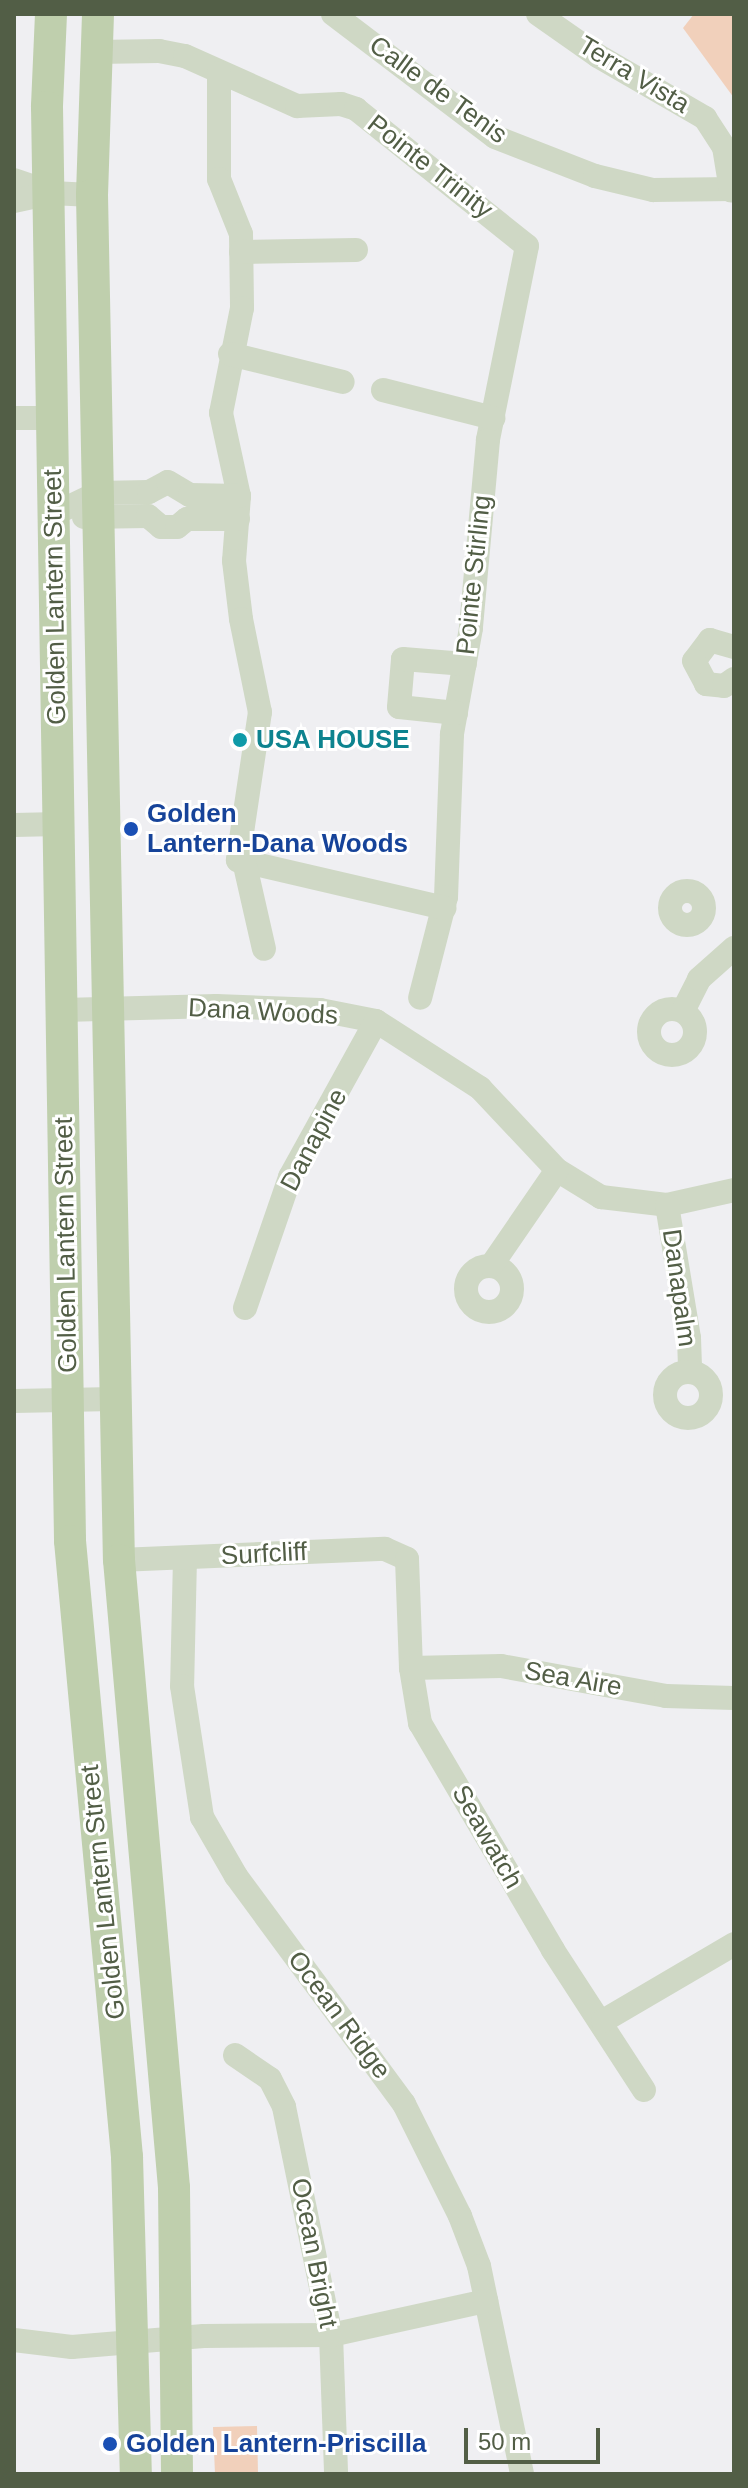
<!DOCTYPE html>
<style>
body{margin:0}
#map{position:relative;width:748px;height:2488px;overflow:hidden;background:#efeff2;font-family:Helvetica,sans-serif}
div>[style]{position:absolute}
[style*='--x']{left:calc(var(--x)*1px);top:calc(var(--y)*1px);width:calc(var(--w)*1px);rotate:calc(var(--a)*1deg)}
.green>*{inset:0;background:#f1d0bb}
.minor>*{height:24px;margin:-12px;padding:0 12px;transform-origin:12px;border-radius:12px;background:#cfd8c5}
.minor>.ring{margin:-12px;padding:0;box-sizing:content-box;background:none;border:24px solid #cfd8c5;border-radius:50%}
.major>*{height:32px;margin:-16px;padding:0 16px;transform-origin:16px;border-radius:16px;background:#bfcfad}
.dots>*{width:22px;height:22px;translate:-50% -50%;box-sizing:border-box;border:4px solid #fff;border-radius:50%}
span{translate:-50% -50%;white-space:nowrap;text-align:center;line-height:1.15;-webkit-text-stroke:6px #fff;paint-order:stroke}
.street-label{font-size:26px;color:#525e46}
.culture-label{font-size:26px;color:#0d838f;font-weight:700}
.left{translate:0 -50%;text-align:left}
.transit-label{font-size:26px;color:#164399;font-weight:700}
.frame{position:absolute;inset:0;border:16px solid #525e46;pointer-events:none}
.scale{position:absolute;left:464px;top:2428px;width:136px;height:36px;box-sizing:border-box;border:4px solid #525e46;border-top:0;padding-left:10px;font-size:24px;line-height:28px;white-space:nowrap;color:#525e46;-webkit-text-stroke:6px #fff;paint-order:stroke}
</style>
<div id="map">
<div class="green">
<i style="clip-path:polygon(694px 14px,734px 14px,734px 98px,683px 28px)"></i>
<i style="clip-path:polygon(257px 2426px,258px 2474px,215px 2474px,213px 2427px)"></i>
</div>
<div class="minor">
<i style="--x:333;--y:14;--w:203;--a:37.2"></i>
<i style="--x:495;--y:137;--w:107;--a:21.3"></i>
<i style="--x:595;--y:176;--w:60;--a:13.6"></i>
<i style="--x:653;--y:190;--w:81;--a:-0.7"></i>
<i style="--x:538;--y:14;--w:73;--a:35"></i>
<i style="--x:598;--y:56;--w:124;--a:30.1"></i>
<i style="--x:705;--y:118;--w:35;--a:57"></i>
<i style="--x:724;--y:147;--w:44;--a:80.8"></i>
<i style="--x:96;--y:52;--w:63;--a:-0.9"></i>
<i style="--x:159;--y:51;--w:26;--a:11"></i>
<i style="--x:185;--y:56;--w:123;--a:24.1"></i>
<i style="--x:297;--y:106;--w:44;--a:-2.6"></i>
<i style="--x:341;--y:104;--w:16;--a:18"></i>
<i style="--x:356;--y:109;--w:219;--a:38.7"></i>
<i style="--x:527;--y:246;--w:198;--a:101.4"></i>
<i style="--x:488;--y:440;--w:189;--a:95.2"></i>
<i style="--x:471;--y:628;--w:108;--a:100.2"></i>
<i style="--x:452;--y:734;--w:163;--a:92.1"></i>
<i style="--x:446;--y:897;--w:104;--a:104.4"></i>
<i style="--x:219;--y:73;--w:106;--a:90"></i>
<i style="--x:219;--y:179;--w:59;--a:68.2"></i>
<i style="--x:241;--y:234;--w:74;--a:89.2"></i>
<i style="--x:242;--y:308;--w:107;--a:101.3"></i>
<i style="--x:221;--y:413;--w:85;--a:77.8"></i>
<i style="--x:239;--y:496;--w:65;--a:94.4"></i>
<i style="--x:234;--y:561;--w:58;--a:83.1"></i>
<i style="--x:241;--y:619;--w:95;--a:78.5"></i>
<i style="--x:260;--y:712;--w:150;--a:98.5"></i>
<i style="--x:238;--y:860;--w:212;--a:13.1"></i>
<i style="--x:14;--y:180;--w:39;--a:19"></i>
<i style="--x:51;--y:193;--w:41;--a:2.8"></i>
<i style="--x:14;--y:201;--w:38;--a:-12"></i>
<i style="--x:241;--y:252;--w:115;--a:-1"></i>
<i style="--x:230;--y:354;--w:116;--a:13.9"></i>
<i style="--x:383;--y:390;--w:114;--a:14.3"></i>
<i style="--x:14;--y:418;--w:39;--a:0"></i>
<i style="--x:54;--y:514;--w:49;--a:-25.5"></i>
<i style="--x:98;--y:493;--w:51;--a:-1.1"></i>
<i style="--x:149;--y:492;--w:21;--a:-28"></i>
<i style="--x:168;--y:482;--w:26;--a:31"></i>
<i style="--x:190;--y:495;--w:49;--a:1.2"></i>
<i style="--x:84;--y:517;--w:64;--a:-0.9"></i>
<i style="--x:148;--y:516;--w:17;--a:40"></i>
<i style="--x:161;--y:527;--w:16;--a:0"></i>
<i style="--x:177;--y:527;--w:13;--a:-39"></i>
<i style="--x:187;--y:519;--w:51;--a:0"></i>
<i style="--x:734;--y:647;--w:25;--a:-164"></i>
<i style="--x:710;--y:640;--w:26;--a:127"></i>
<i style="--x:694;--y:661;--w:26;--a:62"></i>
<i style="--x:706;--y:684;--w:18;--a:6"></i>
<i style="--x:724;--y:686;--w:12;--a:-35"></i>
<i style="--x:456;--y:713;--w:57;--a:-174"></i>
<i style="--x:399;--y:707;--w:48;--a:-85.2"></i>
<i style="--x:403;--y:659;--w:62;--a:4.6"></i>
<i style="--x:14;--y:825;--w:45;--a:-1.3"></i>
<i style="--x:244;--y:861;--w:90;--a:77.2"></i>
<i class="ring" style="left:670px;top:891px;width:10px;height:10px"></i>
<i class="ring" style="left:649px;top:1009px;width:22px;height:22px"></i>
<i style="--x:63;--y:1010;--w:153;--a:-1.5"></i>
<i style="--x:216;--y:1006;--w:104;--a:2.2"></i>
<i style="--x:320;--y:1010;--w:57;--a:11.1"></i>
<i style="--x:376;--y:1021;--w:124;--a:32.8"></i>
<i style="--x:480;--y:1088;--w:112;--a:46.8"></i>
<i style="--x:557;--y:1170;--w:52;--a:31.5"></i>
<i style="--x:601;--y:1197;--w:66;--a:6.9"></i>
<i style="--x:667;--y:1205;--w:69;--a:-12.6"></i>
<i style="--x:683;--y:1011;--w:36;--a:-63"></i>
<i style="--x:699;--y:979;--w:47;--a:-41.5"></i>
<i style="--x:667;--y:1205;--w:135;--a:80.6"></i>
<i style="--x:689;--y:1338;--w:33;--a:88"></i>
<i class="ring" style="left:466px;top:1266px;width:22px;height:22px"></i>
<i style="--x:491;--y:1266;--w:116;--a:-55.5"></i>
<i style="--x:245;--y:1308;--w:139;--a:-71"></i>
<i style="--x:290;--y:1177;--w:178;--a:-61.1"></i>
<i class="ring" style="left:665px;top:1372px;width:22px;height:22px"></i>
<i style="--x:14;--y:1401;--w:100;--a:-1.1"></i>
<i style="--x:185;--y:1558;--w:128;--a:91.3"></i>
<i style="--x:182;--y:1686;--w:133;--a:81.3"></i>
<i style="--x:202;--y:1817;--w:68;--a:60"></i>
<i style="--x:236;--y:1876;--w:283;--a:53.6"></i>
<i style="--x:404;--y:2104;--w:125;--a:63.4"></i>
<i style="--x:460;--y:2216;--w:53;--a:69.2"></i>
<i style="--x:479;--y:2266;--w:212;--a:78.3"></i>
<i style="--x:119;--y:1560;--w:266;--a:-2.4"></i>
<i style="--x:385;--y:1549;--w:24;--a:24"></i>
<i style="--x:407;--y:1559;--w:109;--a:87.9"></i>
<i style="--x:411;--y:1668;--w:56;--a:80.7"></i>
<i style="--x:420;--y:1723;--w:263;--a:59.6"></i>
<i style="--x:553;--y:1950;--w:167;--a:57"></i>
<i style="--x:411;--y:1668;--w:90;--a:-1.3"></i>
<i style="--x:501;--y:1666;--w:168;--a:10.3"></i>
<i style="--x:666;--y:1696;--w:68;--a:1.7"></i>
<i style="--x:603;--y:2021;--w:152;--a:-30.4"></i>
<i style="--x:235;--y:2055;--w:42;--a:34.4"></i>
<i style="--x:270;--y:2079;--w:31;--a:63"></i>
<i style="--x:284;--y:2107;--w:233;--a:78.4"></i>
<i style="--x:331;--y:2335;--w:139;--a:87.9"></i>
<i style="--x:14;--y:2340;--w:58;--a:6.9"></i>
<i style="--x:72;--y:2347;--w:132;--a:-4.8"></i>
<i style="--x:204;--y:2336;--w:127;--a:-0.5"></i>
<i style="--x:331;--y:2335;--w:159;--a:-12.4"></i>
</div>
<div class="major">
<i style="--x:51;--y:14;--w:93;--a:92.5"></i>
<i style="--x:47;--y:107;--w:1434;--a:89.08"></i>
<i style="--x:70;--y:1541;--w:619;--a:84.71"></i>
<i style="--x:127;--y:2157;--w:317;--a:88.4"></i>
<i style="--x:98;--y:14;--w:181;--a:91.9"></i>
<i style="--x:92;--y:195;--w:1365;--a:88.87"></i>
<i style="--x:119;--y:1560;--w:630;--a:84.99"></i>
<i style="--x:174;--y:2188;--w:286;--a:89.4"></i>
</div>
<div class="dots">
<i style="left:240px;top:740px;background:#0f9aa8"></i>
<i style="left:131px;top:829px;background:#1a4fb4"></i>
<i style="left:110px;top:2444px;background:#1a4fb4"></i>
</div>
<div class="street-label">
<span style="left:634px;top:75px;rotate:31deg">Terra Vista</span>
<span style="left:438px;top:90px;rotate:36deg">Calle de Tenis</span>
<span style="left:430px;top:167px;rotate:38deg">Pointe Trinity</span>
<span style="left:474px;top:575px;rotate:-84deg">Pointe Stirling</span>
<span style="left:55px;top:597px;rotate:-91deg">Golden Lantern Street</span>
<span style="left:263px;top:1012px;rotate:3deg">Dana Woods</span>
<span style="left:314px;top:1140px;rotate:-62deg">Danapine</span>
<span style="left:66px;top:1245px;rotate:-91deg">Golden Lantern Street</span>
<span style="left:679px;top:1288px;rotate:82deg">Danapalm</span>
<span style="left:264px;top:1554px;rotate:-3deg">Surfcliff</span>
<span style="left:573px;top:1679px;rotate:10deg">Sea Aire</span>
<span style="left:487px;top:1837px;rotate:60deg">Seawatch</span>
<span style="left:103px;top:1892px;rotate:-96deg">Golden Lantern Street</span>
<span style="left:339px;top:2015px;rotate:53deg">Ocean Ridge</span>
<span style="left:314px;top:2253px;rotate:79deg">Ocean Bright</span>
</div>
<div class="culture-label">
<span class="left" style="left:256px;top:740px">USA HOUSE</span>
</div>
<div class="transit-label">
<span class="left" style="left:147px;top:829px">Golden<br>Lantern-Dana Woods</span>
<span class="left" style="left:126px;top:2444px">Golden Lantern-Priscilla</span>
</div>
<div class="frame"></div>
<div class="scale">50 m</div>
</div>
